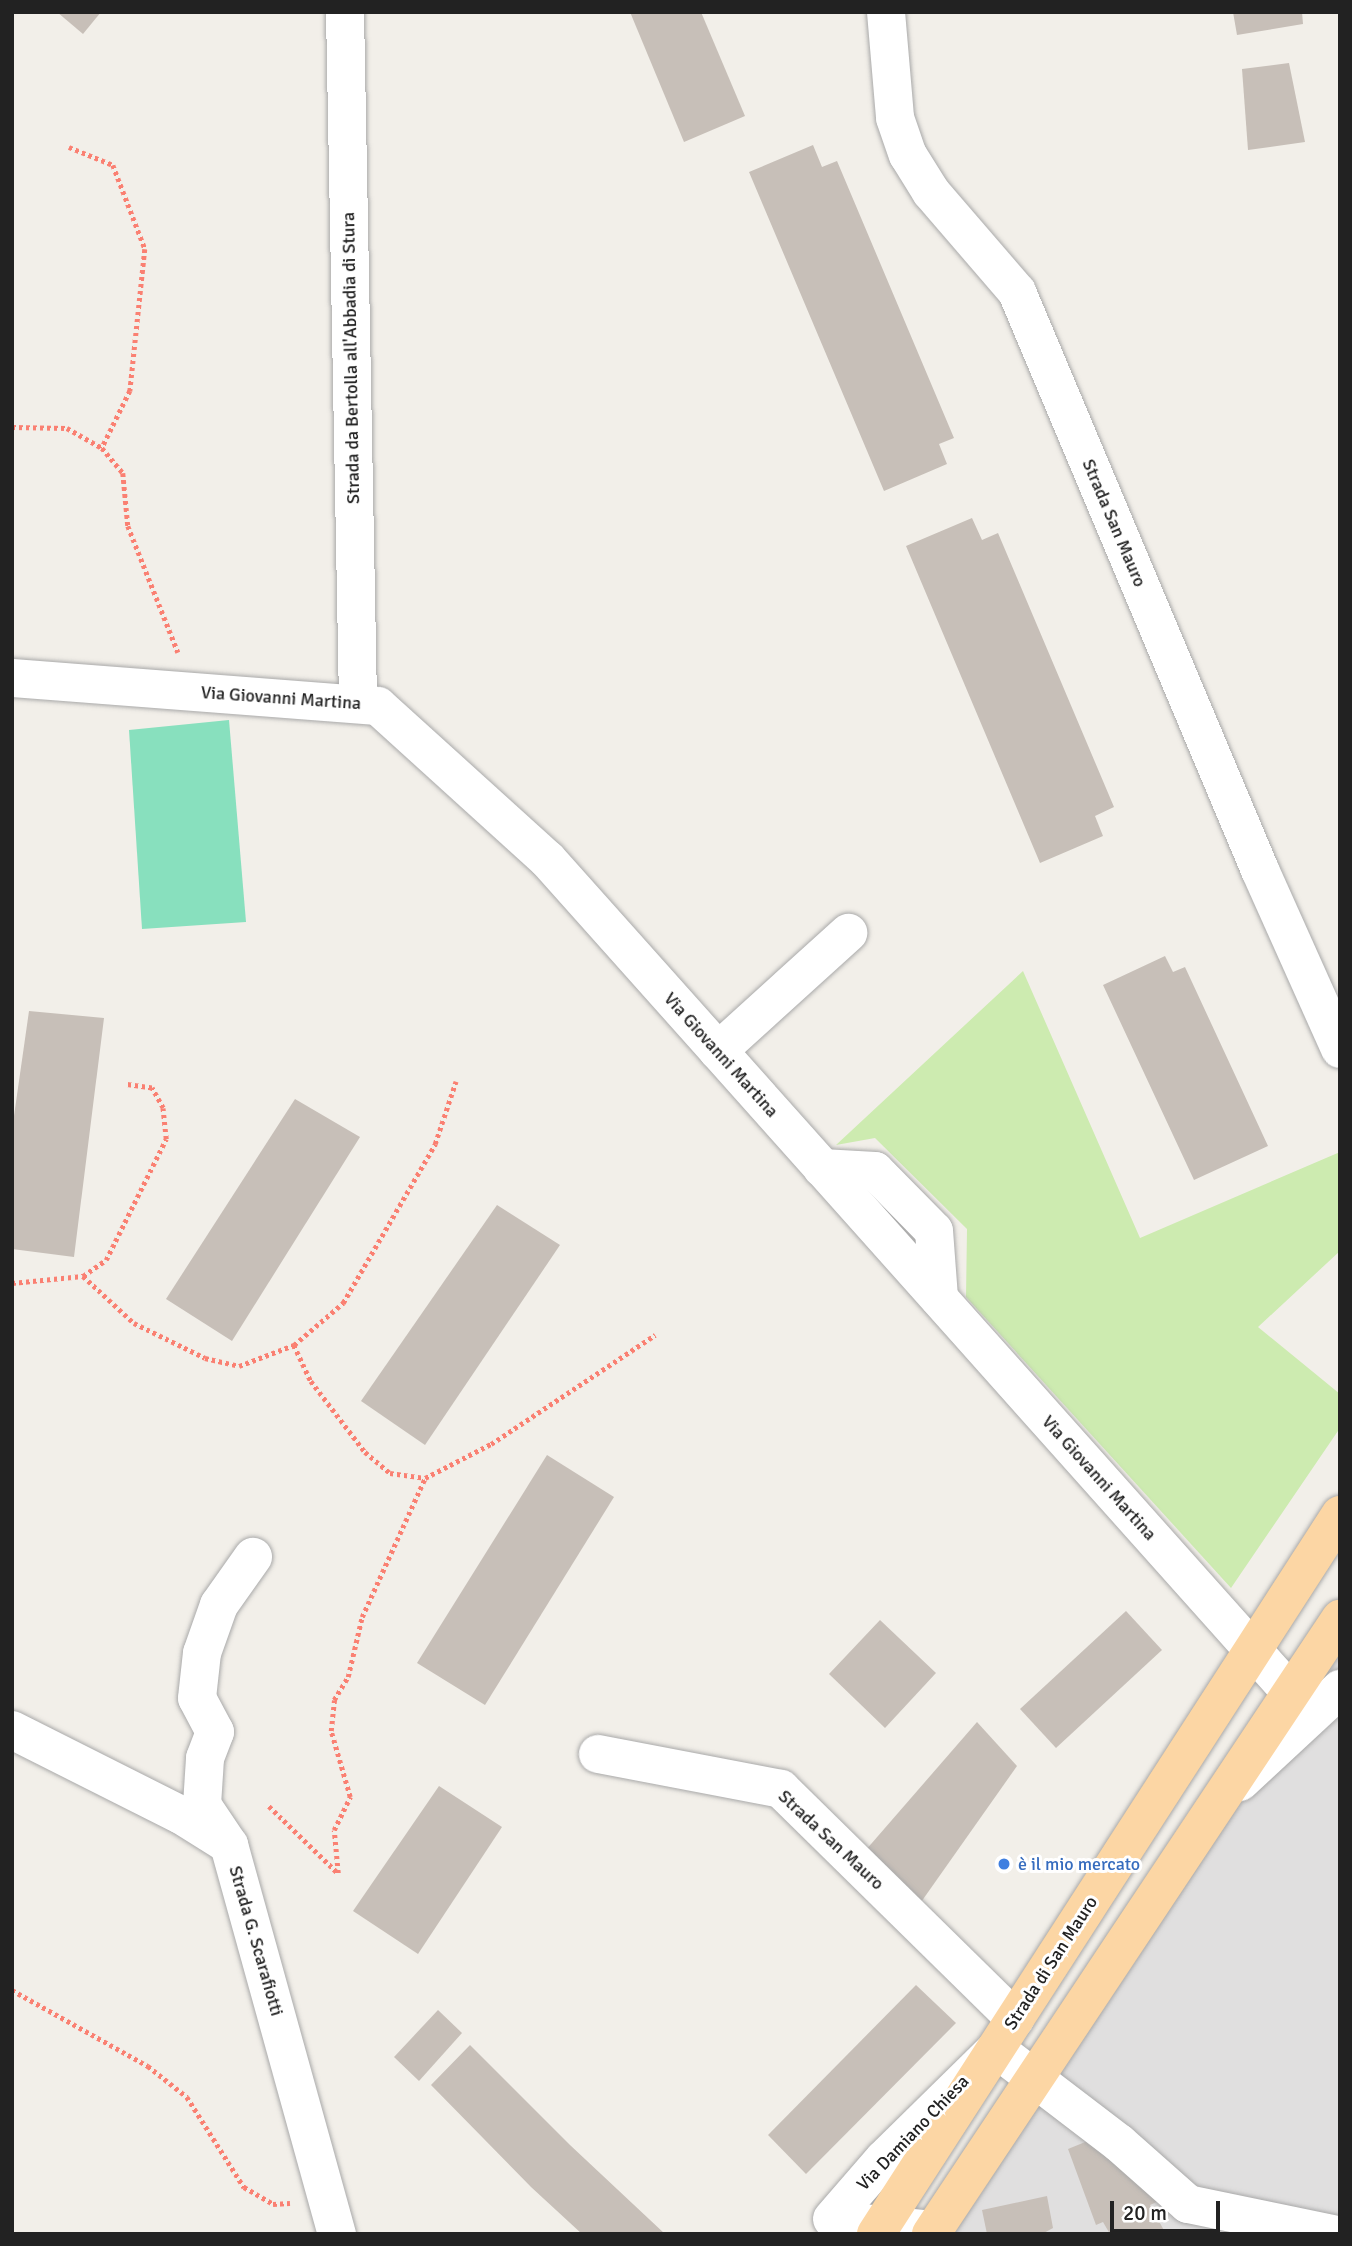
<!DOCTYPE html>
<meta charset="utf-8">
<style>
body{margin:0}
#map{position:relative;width:1352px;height:2246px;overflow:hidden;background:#f2efe9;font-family:Signika,sans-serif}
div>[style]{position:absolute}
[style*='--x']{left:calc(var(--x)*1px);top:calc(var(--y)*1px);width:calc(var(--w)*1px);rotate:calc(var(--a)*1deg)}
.residential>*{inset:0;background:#e0dfdf}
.grass>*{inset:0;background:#cdebb0}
.pitch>*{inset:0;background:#88e0be}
.building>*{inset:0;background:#c7bfb8}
.path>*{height:4.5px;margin-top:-2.25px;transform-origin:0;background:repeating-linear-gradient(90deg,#fa8072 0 3.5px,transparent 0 7px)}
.roads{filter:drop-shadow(0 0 2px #a9a9a9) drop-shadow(0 0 2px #a9a9a9)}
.minor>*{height:38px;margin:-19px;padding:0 19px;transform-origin:19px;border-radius:19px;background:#fff}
.major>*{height:38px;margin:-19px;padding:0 19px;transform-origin:19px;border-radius:19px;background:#fcd6a4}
.dots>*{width:19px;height:19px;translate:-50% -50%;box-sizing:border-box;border:4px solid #fff;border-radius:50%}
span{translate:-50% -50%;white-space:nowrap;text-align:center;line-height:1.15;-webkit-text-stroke:6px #fff;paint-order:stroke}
.street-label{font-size:18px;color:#222}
.shop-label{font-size:18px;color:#366cbe}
.left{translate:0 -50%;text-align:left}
.frame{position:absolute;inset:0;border:14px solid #222;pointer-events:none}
.scale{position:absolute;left:1110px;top:2201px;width:110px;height:32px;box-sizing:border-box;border:4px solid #222;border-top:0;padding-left:9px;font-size:21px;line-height:24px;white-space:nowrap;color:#222;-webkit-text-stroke:5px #fff;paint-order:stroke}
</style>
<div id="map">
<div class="residential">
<i style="clip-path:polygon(1340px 1654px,1340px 2234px,948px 2234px,1338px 1656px)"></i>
</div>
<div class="grass">
<i style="clip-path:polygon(1023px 971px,1140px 1238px,1340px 1152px,1340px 1251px,1258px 1327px,1340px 1394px,1340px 1428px,1231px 1588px,966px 1297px,967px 1229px,875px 1138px,836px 1145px)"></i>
</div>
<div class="pitch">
<i style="clip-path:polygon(229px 720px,246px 922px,142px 929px,129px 730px)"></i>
</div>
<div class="building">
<i style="clip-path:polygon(57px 12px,101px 12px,83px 34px)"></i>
<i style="clip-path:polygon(630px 12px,701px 12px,745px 116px,684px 142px)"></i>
<i style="clip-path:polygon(1233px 12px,1302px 12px,1303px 24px,1237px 35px)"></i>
<i style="clip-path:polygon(1289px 63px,1305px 142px,1248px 150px,1242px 69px)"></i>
<i style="clip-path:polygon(813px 145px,822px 167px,837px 161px,954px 438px,939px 444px,947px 464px,884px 491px,749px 172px)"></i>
<i style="clip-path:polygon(972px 518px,982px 540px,998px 533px,1114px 807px,1095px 816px,1103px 836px,1040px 863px,906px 546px)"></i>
<i style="clip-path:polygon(1165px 956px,1173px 972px,1185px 967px,1268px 1146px,1194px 1180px,1103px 985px)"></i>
<i style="clip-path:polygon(29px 1011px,104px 1018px,74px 1257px,12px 1249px,12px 1130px)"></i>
<i style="clip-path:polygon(295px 1099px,360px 1137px,232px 1341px,166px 1299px)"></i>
<i style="clip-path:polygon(497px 1205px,560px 1245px,425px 1445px,361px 1401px)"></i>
<i style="clip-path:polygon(547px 1455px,614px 1497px,485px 1705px,417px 1663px)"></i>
<i style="clip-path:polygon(1126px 1611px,1162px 1650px,1056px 1748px,1020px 1709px)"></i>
<i style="clip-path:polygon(880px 1620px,936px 1673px,885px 1728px,829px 1674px)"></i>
<i style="clip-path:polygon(977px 1722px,1017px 1766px,919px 1905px,865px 1851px)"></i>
<i style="clip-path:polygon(439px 1786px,502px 1827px,418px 1954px,353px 1911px)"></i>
<i style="clip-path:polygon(916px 1985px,956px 2023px,806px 2174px,768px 2135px)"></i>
<i style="clip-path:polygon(438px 2010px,462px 2033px,419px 2081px,394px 2057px)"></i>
<i style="clip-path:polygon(470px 2045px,570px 2145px,665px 2234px,582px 2234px,531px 2187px,431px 2085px)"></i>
<i style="clip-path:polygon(1095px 2138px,1159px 2201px,1150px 2205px,1166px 2234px,1110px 2234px,1103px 2222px,1096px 2225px,1068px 2149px)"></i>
<i style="clip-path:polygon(1047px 2196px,1053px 2228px,1042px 2234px,987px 2234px,982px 2210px)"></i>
</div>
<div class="path">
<i style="--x:69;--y:147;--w:48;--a:22.2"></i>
<i style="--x:113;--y:165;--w:90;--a:69.1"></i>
<i style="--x:145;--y:249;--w:143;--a:96"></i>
<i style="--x:130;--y:391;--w:64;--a:116.2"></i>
<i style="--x:102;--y:448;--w:33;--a:50"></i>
<i style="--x:123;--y:473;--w:53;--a:84.6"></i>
<i style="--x:128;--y:526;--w:136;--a:68.4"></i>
<i style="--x:12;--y:427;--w:55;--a:1"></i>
<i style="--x:67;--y:428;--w:40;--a:29.7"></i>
<i style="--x:83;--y:1276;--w:69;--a:42.7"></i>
<i style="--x:134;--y:1323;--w:79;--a:26.2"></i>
<i style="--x:205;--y:1358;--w:35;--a:13"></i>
<i style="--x:239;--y:1366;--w:59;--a:-20.9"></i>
<i style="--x:294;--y:1345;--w:65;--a:-40.6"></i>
<i style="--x:343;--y:1303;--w:184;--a:-59.9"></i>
<i style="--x:435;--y:1144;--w:66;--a:-71.6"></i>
<i style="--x:12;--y:1283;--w:71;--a:-5.6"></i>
<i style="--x:83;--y:1276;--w:28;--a:-35"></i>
<i style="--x:106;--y:1260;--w:135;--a:-63.6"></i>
<i style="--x:166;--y:1139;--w:31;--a:-96"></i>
<i style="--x:163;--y:1108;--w:23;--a:-119"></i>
<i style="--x:152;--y:1088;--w:27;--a:-172"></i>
<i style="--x:294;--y:1345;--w:40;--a:65"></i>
<i style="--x:311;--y:1381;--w:89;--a:52.7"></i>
<i style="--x:365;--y:1452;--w:33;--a:40"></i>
<i style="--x:390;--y:1473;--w:35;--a:8"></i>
<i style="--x:269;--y:1806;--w:96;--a:44.2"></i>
<i style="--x:338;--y:1873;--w:43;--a:-95.3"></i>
<i style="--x:334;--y:1830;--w:37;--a:-64"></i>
<i style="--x:350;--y:1797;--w:69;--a:-106.1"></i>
<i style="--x:331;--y:1731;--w:31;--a:-84"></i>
<i style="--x:334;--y:1700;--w:27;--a:-59"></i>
<i style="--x:348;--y:1677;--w:62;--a:-76.9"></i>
<i style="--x:362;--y:1617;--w:153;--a:-65.6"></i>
<i style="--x:425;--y:1478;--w:74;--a:-27.3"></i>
<i style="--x:491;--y:1444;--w:197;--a:-33.6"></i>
<i style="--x:12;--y:1990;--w:156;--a:29.2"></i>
<i style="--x:148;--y:2066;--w:50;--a:38.5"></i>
<i style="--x:187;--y:2097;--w:107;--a:57.7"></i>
<i style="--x:244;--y:2187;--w:34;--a:30"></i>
<i style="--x:273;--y:2204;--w:17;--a:-3"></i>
</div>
<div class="roads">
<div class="minor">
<i style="--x:345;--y:12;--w:692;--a:88.92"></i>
<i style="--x:886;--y:12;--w:106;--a:85.1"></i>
<i style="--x:895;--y:118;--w:39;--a:71"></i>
<i style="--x:908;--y:155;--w:44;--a:58.1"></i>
<i style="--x:931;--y:192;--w:132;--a:49.3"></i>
<i style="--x:1017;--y:292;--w:627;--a:67.2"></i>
<i style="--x:1260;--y:870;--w:196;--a:65.9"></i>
<i style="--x:12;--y:678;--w:367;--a:4.4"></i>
<i style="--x:378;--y:706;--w:228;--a:42.2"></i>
<i style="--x:547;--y:859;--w:1119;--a:48.26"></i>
<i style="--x:718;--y:1051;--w:176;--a:-42.2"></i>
<i style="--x:822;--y:1168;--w:53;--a:3.2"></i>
<i style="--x:875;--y:1171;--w:84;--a:45.5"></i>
<i style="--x:934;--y:1231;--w:67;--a:85.7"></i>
<i style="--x:12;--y:1730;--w:189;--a:26.7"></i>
<i style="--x:181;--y:1815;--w:57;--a:32"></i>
<i style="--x:229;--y:1845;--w:404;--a:74.5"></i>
<i style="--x:598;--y:1754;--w:186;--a:10.8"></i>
<i style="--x:781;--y:1789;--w:328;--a:44.5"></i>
<i style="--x:1240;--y:1782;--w:137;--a:-42.9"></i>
<i style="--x:227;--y:1842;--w:45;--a:-124"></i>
<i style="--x:202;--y:1805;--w:47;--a:-86.3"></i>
<i style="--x:205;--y:1758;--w:28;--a:-69"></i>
<i style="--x:215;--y:1732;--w:38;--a:-118"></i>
<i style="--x:197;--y:1698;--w:45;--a:-83.7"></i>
<i style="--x:202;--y:1653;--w:51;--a:-70.5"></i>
<i style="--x:219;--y:1605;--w:59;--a:-54.7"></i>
<i style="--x:832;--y:2219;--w:79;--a:-49.1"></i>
<i style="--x:884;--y:2159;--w:157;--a:-44.5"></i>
<i style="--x:996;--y:2049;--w:155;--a:37.4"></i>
<i style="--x:1119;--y:2143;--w:92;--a:41.5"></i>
<i style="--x:1188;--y:2204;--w:148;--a:11.7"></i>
<i style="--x:852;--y:2222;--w:81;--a:5.6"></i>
<i style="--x:933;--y:2230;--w:4;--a:76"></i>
</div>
<div class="major">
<i style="--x:876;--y:2234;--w:856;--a:-57.16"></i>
<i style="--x:931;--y:2234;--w:739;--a:-56.37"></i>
</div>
</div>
<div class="dots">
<i style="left:1004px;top:1864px;background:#3f7fe0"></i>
</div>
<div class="street-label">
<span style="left:351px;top:358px;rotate:-91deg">Strada da Bertolla all'Abbadia di Stura</span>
<span style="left:1114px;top:523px;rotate:67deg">Strada San Mauro</span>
<span style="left:281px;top:698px;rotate:4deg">Via Giovanni Martina</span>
<span style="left:721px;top:1055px;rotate:48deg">Via Giovanni Martina</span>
<span style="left:1099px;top:1478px;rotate:48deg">Via Giovanni Martina</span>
<span style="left:831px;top:1840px;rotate:43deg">Strada San Mauro</span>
<span style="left:256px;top:1941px;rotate:74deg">Strada G. Scarafiotti</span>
<span style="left:1051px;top:1963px;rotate:-57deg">Strada di San Mauro</span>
<span style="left:913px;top:2133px;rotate:-46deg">Via Damiano Chiesa</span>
</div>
<div class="shop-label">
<span class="left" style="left:1018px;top:1864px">è il mio mercato</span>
</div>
<div class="frame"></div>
<div class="scale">20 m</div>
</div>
